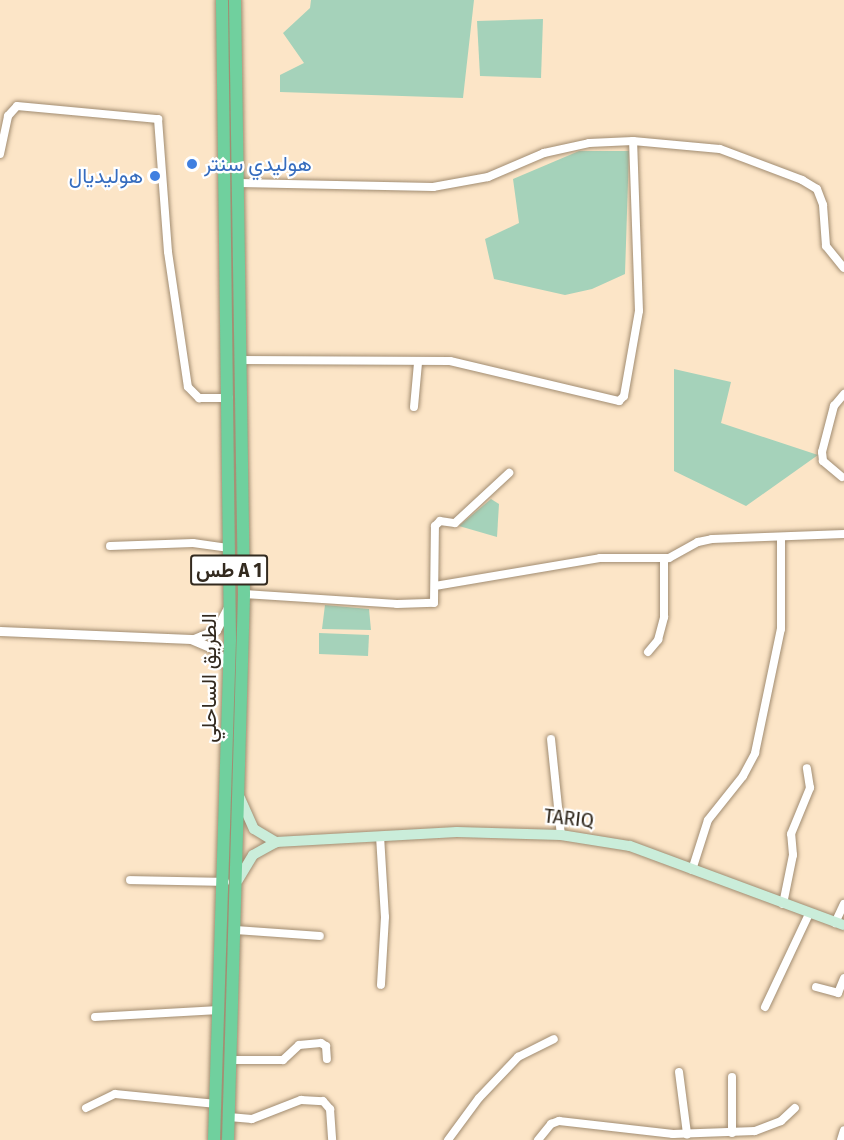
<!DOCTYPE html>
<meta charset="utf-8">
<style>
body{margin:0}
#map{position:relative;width:844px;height:1140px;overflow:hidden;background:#fce5c7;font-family:"Fira Sans Condensed",Vazirmatn,sans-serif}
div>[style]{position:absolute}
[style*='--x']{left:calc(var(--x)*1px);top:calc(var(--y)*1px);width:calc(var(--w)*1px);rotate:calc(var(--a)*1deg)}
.green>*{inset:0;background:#a5d2ba}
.roads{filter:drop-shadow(0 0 2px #a18c71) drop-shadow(0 0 2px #a18c71)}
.minor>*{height:8px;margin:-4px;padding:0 4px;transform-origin:4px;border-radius:4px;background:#fff}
.tertiary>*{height:9px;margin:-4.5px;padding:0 4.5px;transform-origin:4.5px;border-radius:4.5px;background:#fff}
.secondary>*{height:10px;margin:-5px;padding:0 5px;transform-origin:5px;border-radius:5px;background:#caedda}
.trunk>*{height:12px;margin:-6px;padding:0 6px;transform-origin:6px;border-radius:6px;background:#70d09e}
.dots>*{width:16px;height:16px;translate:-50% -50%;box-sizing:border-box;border:3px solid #fff;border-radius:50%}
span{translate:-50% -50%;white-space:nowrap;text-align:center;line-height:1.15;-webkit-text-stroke:4.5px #fff;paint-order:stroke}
.shield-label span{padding:2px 4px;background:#fff;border:2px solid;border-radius:4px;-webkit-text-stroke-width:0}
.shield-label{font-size:20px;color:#332a1f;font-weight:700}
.shop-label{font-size:21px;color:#366cbe}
.left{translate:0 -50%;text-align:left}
.right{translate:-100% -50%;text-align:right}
.street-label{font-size:21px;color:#332a1f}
</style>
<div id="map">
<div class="green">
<i style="clip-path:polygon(311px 0,474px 0,463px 98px,280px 92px,280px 75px,304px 63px,283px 33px,310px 8px)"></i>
<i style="clip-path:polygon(543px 19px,541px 78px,480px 76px,477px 21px)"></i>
<i style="clip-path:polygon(579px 151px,629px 151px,625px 274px,592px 289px,565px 295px,494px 279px,485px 239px,519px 223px,513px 179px)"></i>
<i style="clip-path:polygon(674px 369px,731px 382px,721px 423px,818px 455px,746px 506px,674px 471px)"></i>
<i style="clip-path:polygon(491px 499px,499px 504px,497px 537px,459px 526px)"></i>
<i style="clip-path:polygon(325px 605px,369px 609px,371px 630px,322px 629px)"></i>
<i style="clip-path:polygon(319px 633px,369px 635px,368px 656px,319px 654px)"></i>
</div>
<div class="roads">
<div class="minor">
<i style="--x:0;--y:154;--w:39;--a:-78"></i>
<i style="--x:8;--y:116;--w:13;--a:-48"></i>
<i style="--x:17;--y:106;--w:142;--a:5.3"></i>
<i style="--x:158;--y:119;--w:133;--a:85.7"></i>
<i style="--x:168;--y:252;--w:136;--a:81.6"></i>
<i style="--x:188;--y:387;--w:16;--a:45"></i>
<i style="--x:199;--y:398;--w:30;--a:0"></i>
<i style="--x:239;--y:183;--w:194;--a:1.2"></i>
<i style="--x:433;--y:187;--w:56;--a:-10.3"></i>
<i style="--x:488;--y:177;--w:61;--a:-23.2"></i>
<i style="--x:544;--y:153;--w:46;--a:-12.5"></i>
<i style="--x:589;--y:143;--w:44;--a:-2.6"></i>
<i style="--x:633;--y:141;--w:87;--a:5.3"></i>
<i style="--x:720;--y:149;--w:88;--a:20.7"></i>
<i style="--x:802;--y:180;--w:17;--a:31"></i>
<i style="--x:817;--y:189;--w:17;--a:69"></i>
<i style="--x:823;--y:205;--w:41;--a:85.8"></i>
<i style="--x:826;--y:246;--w:28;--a:51"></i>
<i style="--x:240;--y:360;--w:210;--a:0.3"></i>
<i style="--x:450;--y:361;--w:174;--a:13.3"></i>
<i style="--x:619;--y:401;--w:7;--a:-45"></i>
<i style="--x:624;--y:396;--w:86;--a:-80"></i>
<i style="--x:639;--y:311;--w:170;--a:-92"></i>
<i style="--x:414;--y:407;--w:44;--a:-84.8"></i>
<i style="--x:842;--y:477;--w:25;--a:-140"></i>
<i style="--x:823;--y:461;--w:9;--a:-96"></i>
<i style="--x:822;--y:452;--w:48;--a:-75.4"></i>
<i style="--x:834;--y:406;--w:16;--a:-50"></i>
<i style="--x:110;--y:546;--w:83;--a:-2.1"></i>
<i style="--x:193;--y:543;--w:35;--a:8"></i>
<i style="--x:435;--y:586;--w:167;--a:-9.6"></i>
<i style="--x:600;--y:558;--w:69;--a:0"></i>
<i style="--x:669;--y:558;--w:33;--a:-29"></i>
<i style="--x:698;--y:542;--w:14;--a:-12"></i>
<i style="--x:712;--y:539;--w:132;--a:-2.2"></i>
<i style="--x:244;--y:594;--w:153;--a:3.7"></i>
<i style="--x:397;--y:604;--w:37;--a:-2"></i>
<i style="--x:434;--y:603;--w:77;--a:-89.3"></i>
<i style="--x:435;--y:526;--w:7;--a:-45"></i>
<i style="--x:440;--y:521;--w:15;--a:8"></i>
<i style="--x:455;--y:523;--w:74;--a:-42.8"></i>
<i style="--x:648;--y:652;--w:16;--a:-50"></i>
<i style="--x:658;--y:640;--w:24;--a:-75"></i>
<i style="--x:664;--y:617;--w:58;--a:-90"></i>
<i style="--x:551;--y:739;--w:97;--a:84.1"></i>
<i style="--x:380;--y:836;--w:81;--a:86.5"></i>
<i style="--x:385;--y:917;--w:68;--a:93.4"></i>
<i style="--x:692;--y:870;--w:52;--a:-72.3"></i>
<i style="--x:708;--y:820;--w:56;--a:-51.5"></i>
<i style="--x:743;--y:776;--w:26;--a:-62"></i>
<i style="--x:755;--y:753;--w:127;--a:-78.2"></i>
<i style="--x:781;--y:629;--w:92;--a:-90"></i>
<i style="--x:130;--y:880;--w:95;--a:1.2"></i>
<i style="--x:783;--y:904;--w:50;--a:-78.5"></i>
<i style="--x:793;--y:855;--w:21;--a:-95"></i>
<i style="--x:791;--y:834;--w:50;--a:-67.6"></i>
<i style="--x:810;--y:788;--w:20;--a:-99"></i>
<i style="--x:835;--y:923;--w:21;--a:-65"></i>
<i style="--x:236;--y:930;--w:84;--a:4.1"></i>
<i style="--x:816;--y:987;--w:23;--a:15"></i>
<i style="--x:838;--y:993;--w:16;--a:-68"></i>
<i style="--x:765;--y:1007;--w:103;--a:-64.7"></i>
<i style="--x:95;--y:1017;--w:124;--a:-3.2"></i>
<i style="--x:233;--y:1060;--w:50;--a:0"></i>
<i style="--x:283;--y:1060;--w:22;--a:-43"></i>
<i style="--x:299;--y:1045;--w:22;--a:-5"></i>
<i style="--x:321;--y:1043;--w:6;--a:31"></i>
<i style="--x:326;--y:1046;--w:13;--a:86"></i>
<i style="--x:679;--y:1072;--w:63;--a:82.6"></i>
<i style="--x:732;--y:1077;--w:56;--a:90"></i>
<i style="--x:86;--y:1108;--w:32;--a:-26"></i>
<i style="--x:115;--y:1094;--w:102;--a:5.6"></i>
<i style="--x:229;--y:1117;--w:23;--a:5"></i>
<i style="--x:252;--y:1119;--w:53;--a:-21.2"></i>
<i style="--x:301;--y:1100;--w:22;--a:3"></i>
<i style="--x:323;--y:1101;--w:11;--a:49"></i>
<i style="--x:330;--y:1109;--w:31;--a:86"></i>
<i style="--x:448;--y:1140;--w:52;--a:-53.6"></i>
<i style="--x:479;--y:1098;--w:57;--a:-46.4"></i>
<i style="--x:518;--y:1057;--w:40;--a:-26.6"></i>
<i style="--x:538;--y:1140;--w:21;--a:-51"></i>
<i style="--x:551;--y:1124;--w:9;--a:-21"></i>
<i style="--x:559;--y:1121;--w:115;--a:6.5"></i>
<i style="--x:673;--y:1134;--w:82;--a:-2.1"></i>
<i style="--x:755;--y:1131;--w:28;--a:-21"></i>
<i style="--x:781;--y:1121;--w:19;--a:-43"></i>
<i style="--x:841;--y:1140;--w:10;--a:-73"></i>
</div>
<div class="tertiary">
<i style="--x:0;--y:631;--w:191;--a:2.4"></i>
<i style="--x:191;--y:639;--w:25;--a:23"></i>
<i style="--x:214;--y:649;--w:24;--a:52"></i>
<i style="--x:194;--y:639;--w:24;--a:-22"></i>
<i style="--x:216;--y:630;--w:27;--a:-62"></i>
</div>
<div class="secondary">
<i style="--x:240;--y:798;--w:34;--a:66"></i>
<i style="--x:254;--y:829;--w:26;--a:31"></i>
<i style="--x:238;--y:880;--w:29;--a:-59"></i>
<i style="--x:253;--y:855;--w:26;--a:-29"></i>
<i style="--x:276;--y:842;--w:181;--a:-3.2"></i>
<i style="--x:457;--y:832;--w:104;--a:1.7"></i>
<i style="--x:561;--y:835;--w:70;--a:9.1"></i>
<i style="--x:630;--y:846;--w:228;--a:20.3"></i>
</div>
<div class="trunk">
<i style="--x:214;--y:1140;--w:500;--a:-88.17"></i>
<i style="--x:230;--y:640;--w:640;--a:-90.72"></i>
<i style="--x:228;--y:1140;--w:546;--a:-88.32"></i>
<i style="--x:244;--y:594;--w:594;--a:-90.87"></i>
</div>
</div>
<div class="dots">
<i style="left:192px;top:164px;background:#3f7fe0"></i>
<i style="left:155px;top:176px;background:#3f7fe0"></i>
</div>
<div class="shield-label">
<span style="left:229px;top:570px">طس A 1</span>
</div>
<div class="shop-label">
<span class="left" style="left:204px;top:164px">هوليدي سنتر</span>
<span class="right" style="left:143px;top:176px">هوليديال</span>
</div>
<div class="street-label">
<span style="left:209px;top:678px;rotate:-90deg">الطريق الساحلي</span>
<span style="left:569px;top:818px;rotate:6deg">TARIQ</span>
</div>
</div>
